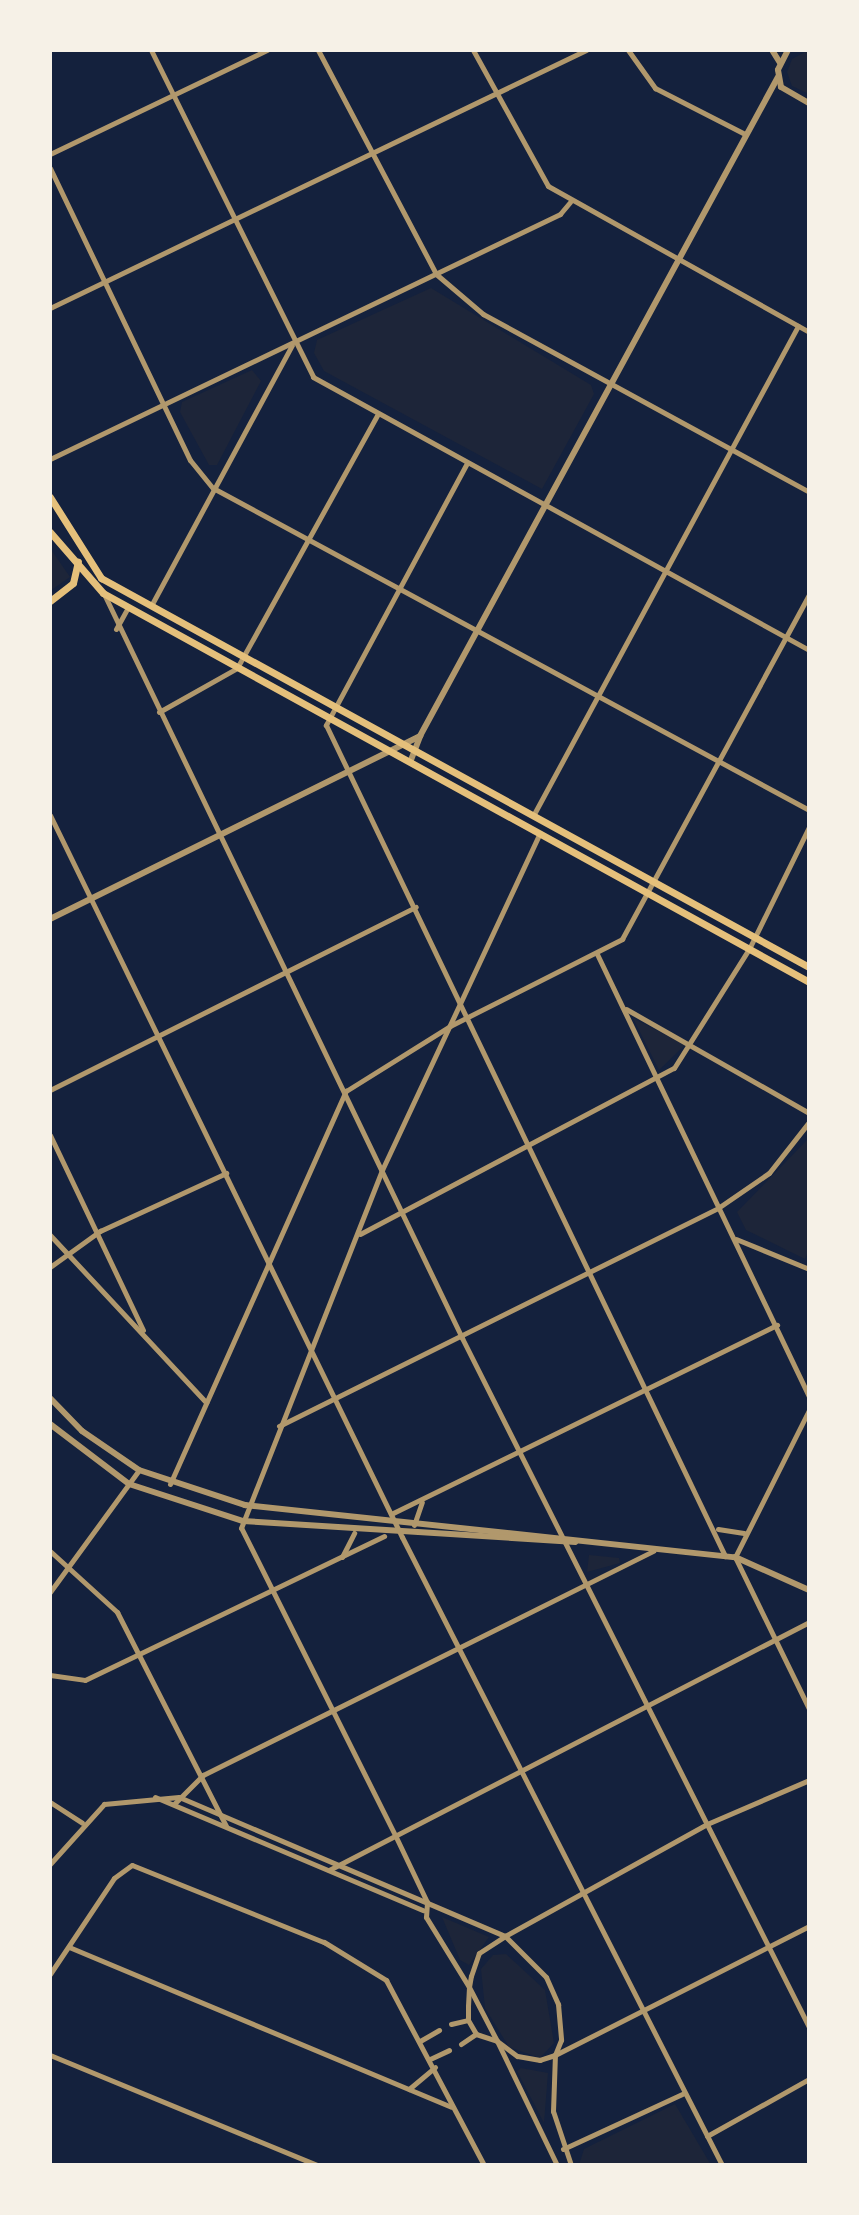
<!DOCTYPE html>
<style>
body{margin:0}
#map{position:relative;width:859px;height:2215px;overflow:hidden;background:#14213d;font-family:Barlow,sans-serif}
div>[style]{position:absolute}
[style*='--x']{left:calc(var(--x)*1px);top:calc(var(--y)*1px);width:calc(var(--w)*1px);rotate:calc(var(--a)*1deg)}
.green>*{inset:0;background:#1d2539}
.minor>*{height:5px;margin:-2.5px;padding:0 2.5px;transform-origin:2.5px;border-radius:2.5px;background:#b1986c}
.tertiary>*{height:6px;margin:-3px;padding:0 3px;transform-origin:3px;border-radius:3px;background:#b1986c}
.secondary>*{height:7px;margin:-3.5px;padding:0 3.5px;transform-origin:3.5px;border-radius:3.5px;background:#e5c07b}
span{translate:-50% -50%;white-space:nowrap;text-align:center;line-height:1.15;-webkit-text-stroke:6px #f6f1e7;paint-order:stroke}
.frame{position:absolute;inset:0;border:52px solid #f6f1e7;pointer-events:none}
</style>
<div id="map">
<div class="green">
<i style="clip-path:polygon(809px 50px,809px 94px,792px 86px,787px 72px,792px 59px)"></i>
<i style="clip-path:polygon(431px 288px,591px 385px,594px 394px,542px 489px,324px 371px,314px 353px,317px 340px)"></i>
<i style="clip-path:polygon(252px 370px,261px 381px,217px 465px,209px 465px,180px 412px,182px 402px)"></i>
<i style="clip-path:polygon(50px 548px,70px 577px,50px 591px)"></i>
<i style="clip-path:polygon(633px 1018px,685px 1045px,659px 1070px)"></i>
<i style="clip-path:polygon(809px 1138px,809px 1250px,805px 1259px,746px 1230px,737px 1212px)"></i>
<i style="clip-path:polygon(589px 1555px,619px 1558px,620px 1563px,587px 1572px)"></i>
<i style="clip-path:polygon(442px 1917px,489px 1937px,469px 1965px,460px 1960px)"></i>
<i style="clip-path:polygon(506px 1954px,545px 1990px,554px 2043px,540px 2058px,509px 2047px,485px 2008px,481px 1969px,493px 1955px)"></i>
<i style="clip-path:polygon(521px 2068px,548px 2073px,544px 2123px,517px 2071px)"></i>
<i style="clip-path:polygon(675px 2104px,711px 2165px,579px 2165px,584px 2149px)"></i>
</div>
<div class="minor">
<i style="--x:151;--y:50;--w:365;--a:63.6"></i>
<i style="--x:313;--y:377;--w:566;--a:28.83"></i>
<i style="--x:318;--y:50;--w:253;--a:62.2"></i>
<i style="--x:436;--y:274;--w:62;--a:40.4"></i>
<i style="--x:483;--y:314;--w:371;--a:28.6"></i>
<i style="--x:473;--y:50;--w:155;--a:61.1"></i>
<i style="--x:548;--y:186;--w:299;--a:29.2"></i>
<i style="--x:628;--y:50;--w:47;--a:54.6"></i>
<i style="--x:655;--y:88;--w:101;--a:27.1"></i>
<i style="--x:50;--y:154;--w:241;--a:-25.6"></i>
<i style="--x:50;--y:168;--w:324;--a:64.4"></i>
<i style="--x:190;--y:460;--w:36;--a:51"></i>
<i style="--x:213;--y:488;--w:677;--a:28.38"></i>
<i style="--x:50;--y:308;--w:595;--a:-25.7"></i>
<i style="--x:50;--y:459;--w:566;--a:-25.66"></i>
<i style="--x:560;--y:214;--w:16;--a:-50"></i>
<i style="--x:467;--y:463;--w:298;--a:118.3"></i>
<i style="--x:326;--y:725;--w:922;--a:64.35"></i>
<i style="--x:104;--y:594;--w:826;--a:64.3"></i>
<i style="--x:462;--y:1338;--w:771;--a:63.27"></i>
<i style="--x:152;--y:604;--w:294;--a:-61.6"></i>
<i style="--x:116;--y:629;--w:25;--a:-61"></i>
<i style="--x:159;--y:712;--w:90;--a:-29.4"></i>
<i style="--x:237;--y:668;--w:289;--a:-61"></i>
<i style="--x:534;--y:814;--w:555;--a:-61.59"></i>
<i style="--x:50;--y:815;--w:803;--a:64.01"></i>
<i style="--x:402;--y:1537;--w:705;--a:63"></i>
<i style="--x:597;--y:954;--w:490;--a:64.4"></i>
<i style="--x:626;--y:1009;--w:210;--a:29.6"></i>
<i style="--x:50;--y:1090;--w:409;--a:-26.6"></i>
<i style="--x:50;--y:1135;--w:216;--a:64.5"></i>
<i style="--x:360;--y:1234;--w:355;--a:-27.9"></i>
<i style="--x:674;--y:1068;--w:141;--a:-57.8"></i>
<i style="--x:749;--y:949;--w:136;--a:-63.8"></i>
<i style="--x:50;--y:1235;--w:229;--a:47"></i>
<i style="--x:736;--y:1239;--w:79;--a:22.3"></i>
<i style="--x:50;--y:1267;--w:62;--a:-35.8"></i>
<i style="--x:100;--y:1231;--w:139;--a:-24.7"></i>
<i style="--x:809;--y:1410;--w:165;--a:116.7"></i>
<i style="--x:735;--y:1557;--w:169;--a:64"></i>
<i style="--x:279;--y:1426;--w:490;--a:-26.4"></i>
<i style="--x:718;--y:1208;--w:62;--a:-34.5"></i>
<i style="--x:769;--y:1173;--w:65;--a:-51.9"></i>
<i style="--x:170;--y:1484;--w:431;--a:-65.9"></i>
<i style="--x:346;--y:1091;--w:123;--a:-32"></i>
<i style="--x:450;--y:1026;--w:193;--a:-26.8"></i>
<i style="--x:622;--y:939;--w:392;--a:-61.5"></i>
<i style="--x:391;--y:1514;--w:430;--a:-26.1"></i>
<i style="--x:414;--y:1525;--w:24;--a:-71"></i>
<i style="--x:718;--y:1529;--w:26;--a:9"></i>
<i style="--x:50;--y:1551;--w:91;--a:42.3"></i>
<i style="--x:117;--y:1612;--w:240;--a:63"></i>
<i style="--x:342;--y:1557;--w:27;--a:-63"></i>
<i style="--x:50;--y:1592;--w:151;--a:-53.9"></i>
<i style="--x:50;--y:1675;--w:35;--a:8"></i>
<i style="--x:85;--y:1680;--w:332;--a:-25.7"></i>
<i style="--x:155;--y:1797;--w:291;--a:22.9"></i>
<i style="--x:50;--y:1802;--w:38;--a:33"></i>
<i style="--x:174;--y:1804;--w:41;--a:-45"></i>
<i style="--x:203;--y:1775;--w:503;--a:-26.46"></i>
<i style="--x:50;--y:1864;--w:81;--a:-48"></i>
<i style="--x:104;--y:1804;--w:75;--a:-5.3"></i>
<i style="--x:179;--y:1797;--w:354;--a:23.1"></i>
<i style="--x:505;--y:1936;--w:231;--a:-29"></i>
<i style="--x:707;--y:1824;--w:111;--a:-23.3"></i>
<i style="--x:329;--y:1870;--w:540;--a:-27.32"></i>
<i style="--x:69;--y:1947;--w:414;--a:22.7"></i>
<i style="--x:50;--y:1974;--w:115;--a:-56.3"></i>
<i style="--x:114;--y:1878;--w:22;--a:-36"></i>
<i style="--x:132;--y:1865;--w:207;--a:21.9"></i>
<i style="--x:324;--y:1942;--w:73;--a:31.5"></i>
<i style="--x:386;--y:1980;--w:209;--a:62.1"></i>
<i style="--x:468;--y:2020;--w:16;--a:60"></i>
<i style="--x:451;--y:2024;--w:17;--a:-13"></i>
<i style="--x:468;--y:2020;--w:14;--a:-90"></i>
<i style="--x:468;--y:2006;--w:19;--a:-87"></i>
<i style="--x:469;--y:1987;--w:11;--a:-80"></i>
<i style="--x:471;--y:1976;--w:24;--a:-71"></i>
<i style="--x:479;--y:1953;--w:31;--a:-33"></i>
<i style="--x:505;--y:1936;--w:58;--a:45"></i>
<i style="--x:546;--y:1977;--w:30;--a:66"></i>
<i style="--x:558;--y:2004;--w:36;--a:85"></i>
<i style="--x:561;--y:2040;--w:16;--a:112"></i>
<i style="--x:555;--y:2055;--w:16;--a:162"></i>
<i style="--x:540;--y:2060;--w:23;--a:-170"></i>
<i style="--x:517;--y:2056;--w:25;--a:-143"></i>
<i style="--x:497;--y:2041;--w:61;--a:-117.4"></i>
<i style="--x:469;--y:1987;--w:82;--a:-121.6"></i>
<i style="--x:426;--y:1917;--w:15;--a:-86"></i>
<i style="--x:427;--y:1902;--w:74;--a:-115.5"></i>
<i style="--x:395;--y:1835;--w:343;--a:-116.6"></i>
<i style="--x:241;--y:1528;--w:385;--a:-68.5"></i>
<i style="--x:382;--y:1170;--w:372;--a:-64.9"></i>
<i style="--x:420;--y:2041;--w:22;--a:-30"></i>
<i style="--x:461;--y:2044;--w:18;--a:-34"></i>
<i style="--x:476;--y:2034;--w:22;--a:18"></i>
<i style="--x:497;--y:2041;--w:138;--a:64.2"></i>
<i style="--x:50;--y:2055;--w:289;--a:22.4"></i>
<i style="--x:430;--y:2059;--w:21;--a:-25"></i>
<i style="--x:409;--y:2089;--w:34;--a:-40"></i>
<i style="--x:707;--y:2136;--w:117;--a:-29.2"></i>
<i style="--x:563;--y:2149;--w:133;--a:-24.8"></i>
<i style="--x:571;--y:2165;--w:57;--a:-108.4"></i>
<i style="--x:553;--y:2111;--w:56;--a:-88"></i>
<i style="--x:555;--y:2055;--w:285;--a:-26.9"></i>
</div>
<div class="tertiary">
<i style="--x:772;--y:50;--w:15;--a:58"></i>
<i style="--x:788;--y:50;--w:22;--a:117"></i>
<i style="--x:778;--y:70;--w:17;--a:80"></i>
<i style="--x:781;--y:87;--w:32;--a:30"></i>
<i style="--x:411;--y:760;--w:26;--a:-69"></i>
<i style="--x:50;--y:919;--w:413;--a:-26.3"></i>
<i style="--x:420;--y:736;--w:750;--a:-61.49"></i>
<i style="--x:50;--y:1398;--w:46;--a:45.9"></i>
<i style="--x:82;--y:1431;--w:69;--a:34.4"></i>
<i style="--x:139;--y:1470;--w:112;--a:18.3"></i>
<i style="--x:245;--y:1505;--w:493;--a:6.1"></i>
<i style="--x:735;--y:1557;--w:81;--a:24"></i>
<i style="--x:50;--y:1424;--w:99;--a:37.2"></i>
<i style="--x:129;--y:1484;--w:120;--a:18"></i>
<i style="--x:243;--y:1521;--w:333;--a:3.6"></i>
</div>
<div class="secondary">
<i style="--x:50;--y:497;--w:96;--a:57.8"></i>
<i style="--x:101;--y:578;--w:808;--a:28.79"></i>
<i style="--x:50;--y:532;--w:81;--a:49"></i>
<i style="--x:103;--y:593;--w:806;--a:28.85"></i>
<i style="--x:50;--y:601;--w:29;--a:-38"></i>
<i style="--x:73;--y:583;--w:22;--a:-77"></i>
</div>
<div class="frame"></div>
</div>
